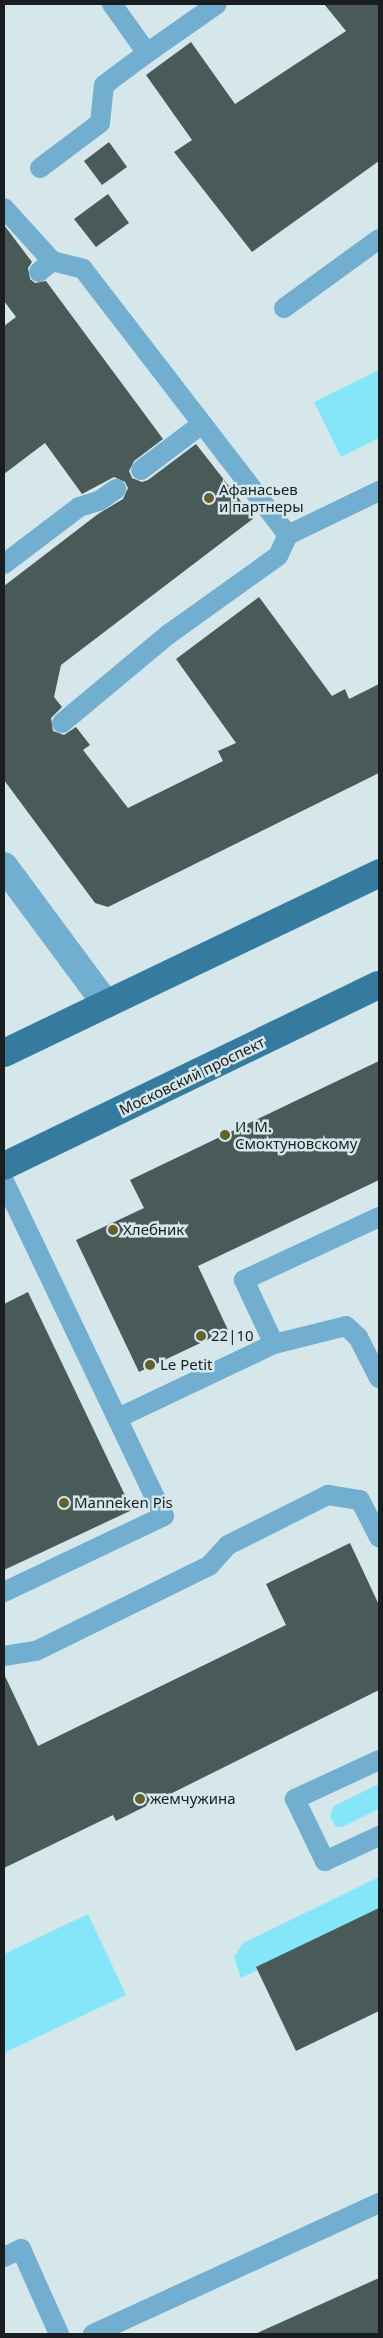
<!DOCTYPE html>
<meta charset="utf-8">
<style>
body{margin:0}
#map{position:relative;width:383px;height:2338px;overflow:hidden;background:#d5e7eb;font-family:"Noto Sans",sans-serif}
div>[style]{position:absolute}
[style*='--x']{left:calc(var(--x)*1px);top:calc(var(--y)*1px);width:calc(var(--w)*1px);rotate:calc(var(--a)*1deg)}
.green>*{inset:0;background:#85e6f9}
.building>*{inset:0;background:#4a5a58}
.service>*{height:20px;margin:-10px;padding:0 10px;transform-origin:10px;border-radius:10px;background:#72aed0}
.minor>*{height:28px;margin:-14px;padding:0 14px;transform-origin:14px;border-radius:14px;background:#72aed0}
.primary>*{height:28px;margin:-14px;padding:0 14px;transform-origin:14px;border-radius:14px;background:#347b9f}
.dots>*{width:14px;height:14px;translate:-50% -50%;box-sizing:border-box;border:2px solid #d5e7eb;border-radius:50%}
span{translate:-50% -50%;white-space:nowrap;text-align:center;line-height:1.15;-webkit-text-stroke:5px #d5e7eb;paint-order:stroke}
.poi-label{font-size:15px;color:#191f21}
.left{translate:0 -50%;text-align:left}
.street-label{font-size:15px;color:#191f21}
.frame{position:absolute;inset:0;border:5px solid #191f21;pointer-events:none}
</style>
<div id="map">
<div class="green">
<i style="clip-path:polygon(379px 370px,379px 438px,341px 457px,314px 402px)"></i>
<i style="clip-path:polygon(379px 1784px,379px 1809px,342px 1827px,335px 1826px,330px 1816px,334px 1806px)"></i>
<i style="clip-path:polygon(379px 1877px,379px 1909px,241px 1978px,234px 1957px,243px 1943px)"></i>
<i style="clip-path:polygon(88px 1914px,126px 1995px,4px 2053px,4px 1954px)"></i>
</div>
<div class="building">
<i style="clip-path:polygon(324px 4px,379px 4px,379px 161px,252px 252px,174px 152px,192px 140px,146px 75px,191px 42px,235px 104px,346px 31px)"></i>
<i style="clip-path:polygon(109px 142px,127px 167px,102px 185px,84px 161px)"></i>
<i style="clip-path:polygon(108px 194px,129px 223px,96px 247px,74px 219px)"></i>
<i style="clip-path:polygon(4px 225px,32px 262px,28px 268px,30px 279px,35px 283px,46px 281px,163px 439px,134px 461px,129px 471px,132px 478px,142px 482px,148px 480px,196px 444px,254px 518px,61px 665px,54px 697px,62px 707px,51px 718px,53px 731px,64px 735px,76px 727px,90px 745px,83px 750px,128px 808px,223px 761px,218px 751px,236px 743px,176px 659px,259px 597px,332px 696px,345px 689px,349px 699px,379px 684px,379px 773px,108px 907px,95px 903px,4px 780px,4px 586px,98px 514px,123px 499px,128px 488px,125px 482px,114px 477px,82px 494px,45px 443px,4px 474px,4px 326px,16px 317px,4px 301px)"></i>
<i style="clip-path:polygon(379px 1061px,379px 1180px,198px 1266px,228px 1330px,139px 1372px,76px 1240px,144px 1208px,130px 1180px)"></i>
<i style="clip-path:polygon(28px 1292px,132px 1510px,4px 1570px,4px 1304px)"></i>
<i style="clip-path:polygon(350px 1543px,379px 1605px,379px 1690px,116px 1821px,113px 1815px,4px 1868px,4px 1674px,38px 1746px,286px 1625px,266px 1584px)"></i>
<i style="clip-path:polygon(379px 1908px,379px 2011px,296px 2051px,256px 1967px)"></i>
<i style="clip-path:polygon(379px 2278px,379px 2334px,255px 2334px)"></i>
</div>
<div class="service">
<i style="--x:112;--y:4;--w:60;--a:54.5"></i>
<i style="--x:147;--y:53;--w:85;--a:-35"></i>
<i style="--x:40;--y:168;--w:75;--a:-36.9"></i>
<i style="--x:100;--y:123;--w:38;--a:-84"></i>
<i style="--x:104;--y:85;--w:54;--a:-36.7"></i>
<i style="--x:4;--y:208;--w:72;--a:47.8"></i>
<i style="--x:39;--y:272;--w:17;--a:-40"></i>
<i style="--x:52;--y:261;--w:32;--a:14"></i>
<i style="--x:83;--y:269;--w:336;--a:52.4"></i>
<i style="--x:284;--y:308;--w:117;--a:-36"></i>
<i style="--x:141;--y:470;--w:76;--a:-37"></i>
<i style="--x:4;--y:564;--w:94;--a:-37.2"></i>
<i style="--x:79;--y:507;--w:21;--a:-17"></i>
<i style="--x:99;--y:501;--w:21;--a:-35"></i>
<i style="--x:62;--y:723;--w:139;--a:-39.8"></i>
<i style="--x:169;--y:634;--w:134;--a:-35.6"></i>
<i style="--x:278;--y:556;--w:23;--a:-65"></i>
<i style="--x:288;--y:535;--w:101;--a:-25.8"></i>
<i style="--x:4;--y:1181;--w:371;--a:64.5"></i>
<i style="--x:164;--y:1516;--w:177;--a:154.6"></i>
<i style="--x:274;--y:1344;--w:74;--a:-14"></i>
<i style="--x:346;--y:1326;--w:16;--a:43"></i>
<i style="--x:358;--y:1337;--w:46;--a:62.9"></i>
<i style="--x:118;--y:1418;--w:173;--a:-25.4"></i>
<i style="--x:274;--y:1344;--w:71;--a:-115.1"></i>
<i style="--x:244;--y:1280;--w:149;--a:-25"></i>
<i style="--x:4;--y:1656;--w:32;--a:-9"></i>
<i style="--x:36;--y:1651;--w:193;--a:-26.2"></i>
<i style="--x:209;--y:1566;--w:28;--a:-48"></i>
<i style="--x:228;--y:1545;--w:112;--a:-26.6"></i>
<i style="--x:328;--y:1495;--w:32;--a:9"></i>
<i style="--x:360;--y:1500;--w:42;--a:62.8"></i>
<i style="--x:379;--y:1760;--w:93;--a:155.1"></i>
<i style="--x:295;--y:1799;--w:69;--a:64.2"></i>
<i style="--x:325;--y:1861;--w:60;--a:-24.8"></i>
<i style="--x:4;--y:2257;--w:19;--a:-25"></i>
<i style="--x:21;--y:2249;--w:93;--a:65.9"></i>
<i style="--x:93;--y:2334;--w:315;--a:-24.6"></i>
</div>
<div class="minor">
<i style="--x:4;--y:866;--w:172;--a:53.5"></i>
</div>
<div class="primary">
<i style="--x:4;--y:1053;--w:416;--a:-25.6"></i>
<i style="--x:4;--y:1166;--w:416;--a:-25.8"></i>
</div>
<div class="dots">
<i style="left:209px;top:498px;background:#64612e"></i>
<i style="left:225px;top:1135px;background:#64612e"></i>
<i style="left:113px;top:1230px;background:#64612e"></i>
<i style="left:201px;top:1336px;background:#64612e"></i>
<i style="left:150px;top:1365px;background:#64612e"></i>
<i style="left:64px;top:1503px;background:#64612e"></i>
<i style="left:140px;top:1799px;background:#64612e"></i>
</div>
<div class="poi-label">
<span class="left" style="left:219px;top:498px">Афанасьев<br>и партнеры</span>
<span class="left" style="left:235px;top:1135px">И. М.<br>Смоктуновскому</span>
<span class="left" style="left:123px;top:1230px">Хлебник</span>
<span class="left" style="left:211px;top:1336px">22|10</span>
<span class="left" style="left:160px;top:1365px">Le Petit</span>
<span class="left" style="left:74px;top:1503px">Manneken Pis</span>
<span class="left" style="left:150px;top:1799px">жемчужина</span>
</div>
<div class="street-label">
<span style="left:192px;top:1076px;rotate:-26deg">Московский проспект</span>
</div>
<div class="frame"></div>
</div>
